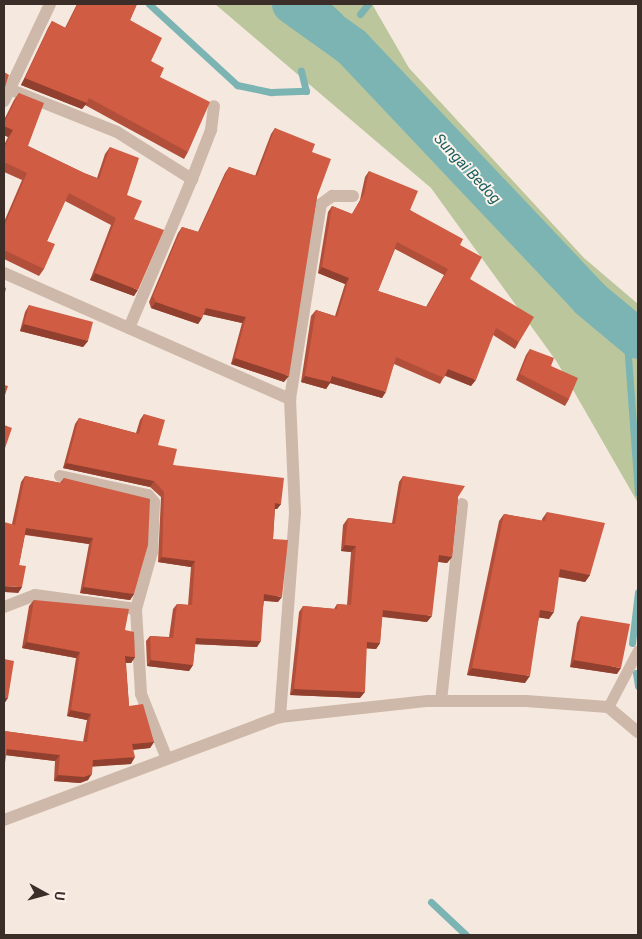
<!DOCTYPE html>
<style>
body{margin:0}
#map{position:relative;width:642px;height:939px;overflow:hidden;background:#f5e9df;font-family:Roboto,sans-serif}
div>[style]{position:absolute}
[style*='--x']{left:calc(var(--x)*1px);top:calc(var(--y)*1px);width:calc(var(--w)*1px);rotate:calc(var(--a)*1deg)}
.green>*{inset:0;background:#bbc69d}
.stream>*{height:7px;margin:-3.5px;padding:0 3.5px;transform-origin:3.5px;border-radius:3.5px;background:#7bb4b3}
.river>*{height:40px;margin:-20px;padding:0 20px;transform-origin:20px;border-radius:20px;background:#7bb4b3}
.service>*{height:11px;margin:-5.5px;padding:0 5.5px;transform-origin:5.5px;border-radius:5.5px;background:#ceb8a9}
.minor>*{height:12px;margin:-6px;padding:0 6px;transform-origin:6px;border-radius:6px;background:#ceb8a9}
.wall>*{inset:0;background:#b24f3a}
.shaded-wall>*{inset:0;background:#91402f}
.building>*{inset:0;background:#cf5c43}
span{translate:-50% -50%;white-space:nowrap;text-align:center;line-height:1.15;-webkit-text-stroke:4px #fcf3ec;paint-order:stroke}
.water-label{font-size:15px;color:#1b6060;font-style:italic}
.frame{position:absolute;inset:0;border:5px solid #3b2e29;pointer-events:none}
.north{position:absolute;left:20px;top:869px;width:50px;height:50px;-webkit-text-stroke:4px #fcf3ec;paint-order:stroke;rotate:97deg;font-size:14px;font-weight:700;line-height:20px;text-align:center;color:#3b2e29}
.north::after{content:'';display:block;margin:auto;width:18px;height:22px;background:#3b2e29;clip-path:polygon(50% 0,100% 100%,50% 72%,0 100%)}
</style>
<div id="map">
<div class="green">
<i style="clip-path:polygon(215px 4px,372px 4px,409px 68px,584px 258px,638px 304px,638px 503px,557px 362px,431px 188px)"></i>
</div>
<div class="stream">
<i style="--x:149;--y:4;--w:120;--a:42.6"></i>
<i style="--x:237;--y:85;--w:35;--a:12"></i>
<i style="--x:271;--y:92;--w:35;--a:-2"></i>
<i style="--x:306;--y:91;--w:21;--a:-104"></i>
<i style="--x:326;--y:4;--w:18;--a:43"></i>
<i style="--x:360;--y:14;--w:13;--a:-51"></i>
<i style="--x:626;--y:329;--w:164;--a:85.8"></i>
<i style="--x:632;--y:643;--w:51;--a:-83.3"></i>
<i style="--x:636;--y:673;--w:13;--a:81"></i>
<i style="--x:431;--y:902;--w:48;--a:43.3"></i>
</div>
<div class="river">
<i style="--x:292;--y:4;--w:74;--a:35.6"></i>
<i style="--x:352;--y:47;--w:347;--a:46.6"></i>
<i style="--x:590;--y:299;--w:62;--a:39.8"></i>
</div>
<div class="service">
<i style="--x:608;--y:707;--w:64;--a:-62.2"></i>
</div>
<div class="minor">
<i style="--x:9;--y:89;--w:116;--a:21.7"></i>
<i style="--x:117;--y:132;--w:89;--a:32.1"></i>
<i style="--x:4;--y:101;--w:107;--a:-64.6"></i>
<i style="--x:4;--y:273;--w:313;--a:23.8"></i>
<i style="--x:290;--y:399;--w:114;--a:87.5"></i>
<i style="--x:295;--y:513;--w:205;--a:94.2"></i>
<i style="--x:129;--y:328;--w:162;--a:-67.1"></i>
<i style="--x:192;--y:179;--w:53;--a:-68.8"></i>
<i style="--x:211;--y:130;--w:24;--a:-83"></i>
<i style="--x:290;--y:399;--w:197;--a:-81"></i>
<i style="--x:321;--y:204;--w:14;--a:-36"></i>
<i style="--x:332;--y:196;--w:21;--a:0"></i>
<i style="--x:60;--y:476;--w:90;--a:12.2"></i>
<i style="--x:148;--y:495;--w:9;--a:49"></i>
<i style="--x:154;--y:502;--w:50;--a:92.3"></i>
<i style="--x:152;--y:552;--w:59;--a:105.7"></i>
<i style="--x:4;--y:607;--w:33;--a:-21"></i>
<i style="--x:35;--y:595;--w:102;--a:7.9"></i>
<i style="--x:136;--y:609;--w:85;--a:86.6"></i>
<i style="--x:141;--y:694;--w:70;--a:68.2"></i>
<i style="--x:441;--y:701;--w:198;--a:-83.9"></i>
<i style="--x:4;--y:820;--w:295;--a:-20.5"></i>
<i style="--x:280;--y:717;--w:149;--a:-6.2"></i>
<i style="--x:428;--y:701;--w:98;--a:0"></i>
<i style="--x:526;--y:701;--w:82;--a:4.2"></i>
<i style="--x:608;--y:707;--w:39;--a:40"></i>
</div>
<div class="wall">
<i style="clip-path:polygon(77px 4px,137px 4px,130px 20px,151px 61px,160px 77px,188px 152px,184px 159px,85px 105px,82px 109px,21px 85px,48px 28px,52px 21px,65px 28px)"></i>
<i style="clip-path:polygon(19px 93px,28px 146px,84px 173px,97px 178px,105px 154px,110px 147px,127px 195px,134px 219px,134px 296px,90px 280px,111px 225px,65px 201px,47px 241px,44px 269px,39px 276px,4px 259px,4px 222px,22px 180px,4px 172px,4px 145px,8px 137px,4px 135px,4px 120px,14px 100px)"></i>
<i style="clip-path:polygon(275px 128px,312px 152px,317px 197px,284px 382px,231px 364px,242px 323px,203px 314px,202px 318px,198px 324px,151px 308px,149px 302px,178px 233px,182px 227px,198px 232px,225px 173px,229px 167px,255px 176px,271px 134px)"></i>
<i style="clip-path:polygon(evenodd,369px 171px,410px 210px,460px 245px,470px 279px,519px 342px,515px 349px,493px 335px,471px 386px,445px 375px,440px 384px,394px 364px,382px 398px,330px 383px,326px 389px,301px 382px,311px 316px,316px 310px,335px 316px,345px 284px,318px 273px,328px 212px,332px 206px,352px 214px,360px 200px,365px 177px,369px 171px,395px 249px,444px 275px,426px 307px,378px 291px,395px 249px)"></i>
<i style="clip-path:polygon(29px 305px,88px 341px,83px 347px,20px 331px,25px 312px)"></i>
<i style="clip-path:polygon(530px 349px,551px 366px,569px 399px,565px 406px,516px 380px,526px 355px)"></i>
<i style="clip-path:polygon(144px 414px,158px 445px,173px 465px,281px 504px,277px 509px,275px 509px,273px 539px,278px 602px,264px 601px,257px 647px,195px 644px,193px 665px,189px 671px,147px 666px,146px 641px,150px 636px,169px 637px,173px 609px,177px 604px,188px 605px,191px 567px,158px 562px,161px 497px,150px 487px,63px 468px,75px 424px,79px 418px,136px 433px,140px 420px)"></i>
<i style="clip-path:polygon(25px 476px,60px 483px,64px 478px,134px 594px,130px 600px,80px 593px,89px 544px,25px 535px,19px 565px,22px 587px,18px 593px,12px 524px,21px 482px)"></i>
<i style="clip-path:polygon(403px 476px,458px 497px,452px 557px,447px 563px,438px 562px,427px 622px,382px 617px,380px 643px,376px 649px,366px 648px,360px 698px,290px 695px,299px 612px,303px 606px,334px 609px,337px 604px,347px 605px,351px 552px,341px 551px,343px 525px,348px 518px,392px 523px,399px 482px)"></i>
<i style="clip-path:polygon(547px 512px,590px 575px,585px 582px,558px 577px,549px 619px,539px 617px,525px 683px,467px 675px,499px 521px,504px 514px,542px 521px,542px 519px)"></i>
<i style="clip-path:polygon(34px 600px,125px 630px,135px 657px,131px 663px,126px 663px,129px 706px,154px 742px,150px 748px,133px 750px,131px 764px,92px 766px,88px 780px,80px 783px,54px 781px,55px 761px,6px 755px,4px 731px,83px 742px,87px 720px,67px 716px,76px 658px,22px 648px,29px 606px)"></i>
<i style="clip-path:polygon(581px 616px,617px 674px,570px 667px,577px 623px)"></i>
</div>
<div class="shaded-wall">
<i style="clip-path:polygon(25px 78px,87px 103px,82px 109px,21px 85px)"></i>
<i style="clip-path:polygon(4px 126px,13px 130px,8px 137px,4px 135px)"></i>
<i style="clip-path:polygon(322px 267px,349px 278px,345px 284px,318px 273px)"></i>
<i style="clip-path:polygon(95px 273px,138px 290px,134px 296px,90px 280px)"></i>
<i style="clip-path:polygon(156px 302px,202px 318px,198px 324px,151px 308px)"></i>
<i style="clip-path:polygon(206px 308px,246px 317px,242px 323px,201px 314px)"></i>
<i style="clip-path:polygon(24px 324px,88px 341px,83px 347px,20px 331px)"></i>
<i style="clip-path:polygon(235px 358px,289px 376px,284px 382px,231px 364px)"></i>
<i style="clip-path:polygon(448px 369px,476px 380px,471px 386px,443px 375px)"></i>
<i style="clip-path:polygon(305px 376px,332px 376px,386px 392px,382px 398px,330px 383px,326px 389px,301px 382px)"></i>
<i style="clip-path:polygon(67px 463px,154px 481px,150px 487px,63px 468px)"></i>
<i style="clip-path:polygon(275px 503px,281px 504px,277px 509px,271px 509px)"></i>
<i style="clip-path:polygon(26px 528px,93px 538px,89px 544px,22px 534px)"></i>
<i style="clip-path:polygon(345px 545px,356px 546px,351px 552px,341px 551px)"></i>
<i style="clip-path:polygon(439px 555px,452px 557px,447px 563px,434px 561px)"></i>
<i style="clip-path:polygon(162px 557px,195px 561px,191px 567px,158px 562px)"></i>
<i style="clip-path:polygon(560px 569px,590px 575px,585px 582px,555px 576px)"></i>
<i style="clip-path:polygon(4px 586px,22px 587px,18px 593px,4px 592px)"></i>
<i style="clip-path:polygon(84px 587px,134px 594px,130px 600px,80px 593px)"></i>
<i style="clip-path:polygon(264px 594px,282px 597px,278px 602px,260px 600px)"></i>
<i style="clip-path:polygon(383px 610px,432px 616px,427px 622px,378px 616px)"></i>
<i style="clip-path:polygon(540px 610px,554px 612px,549px 619px,535px 617px)"></i>
<i style="clip-path:polygon(196px 638px,261px 641px,257px 647px,192px 644px)"></i>
<i style="clip-path:polygon(27px 642px,80px 652px,76px 658px,22px 648px)"></i>
<i style="clip-path:polygon(367px 642px,380px 643px,376px 649px,362px 648px)"></i>
<i style="clip-path:polygon(125px 656px,135px 657px,131px 663px,121px 662px)"></i>
<i style="clip-path:polygon(151px 660px,193px 665px,189px 671px,147px 666px)"></i>
<i style="clip-path:polygon(574px 660px,621px 668px,617px 674px,570px 667px)"></i>
<i style="clip-path:polygon(472px 668px,530px 676px,525px 683px,467px 675px)"></i>
<i style="clip-path:polygon(294px 689px,365px 692px,360px 698px,290px 695px)"></i>
<i style="clip-path:polygon(4px 698px,8px 698px,4px 704px)"></i>
<i style="clip-path:polygon(71px 710px,91px 714px,87px 720px,67px 716px)"></i>
<i style="clip-path:polygon(154px 742px,150px 748px,127px 750px,132px 744px)"></i>
<i style="clip-path:polygon(7px 749px,60px 755px,55px 761px,4px 755px)"></i>
<i style="clip-path:polygon(135px 757px,131px 764px,88px 767px,93px 760px)"></i>
<i style="clip-path:polygon(92px 774px,88px 780px,80px 783px,54px 781px,58px 775px)"></i>
</div>
<div class="building">
<i style="clip-path:polygon(78px 4px,137px 4px,130px 20px,162px 38px,151px 61px,164px 68px,160px 77px,210px 102px,188px 152px,89px 98px,87px 103px,25px 78px,52px 21px,66px 28px)"></i>
<i style="clip-path:polygon(4px 72px,9px 75px,4px 90px)"></i>
<i style="clip-path:polygon(19px 93px,44px 103px,28px 146px,84px 173px,99px 179px,110px 147px,139px 158px,127px 195px,142px 201px,134px 219px,164px 230px,138px 290px,95px 273px,116px 218px,69px 193px,47px 241px,55px 244px,44px 269px,4px 250px,4px 223px,5px 224px,27px 173px,4px 162px,4px 148px,13px 130px,4px 126px,4px 123px)"></i>
<i style="clip-path:polygon(275px 128px,315px 144px,312px 152px,331px 159px,317px 197px,289px 376px,235px 358px,246px 317px,206px 308px,202px 318px,156px 302px,153px 296px,182px 227px,199px 232px,229px 167px,257px 176px)"></i>
<i style="clip-path:polygon(evenodd,369px 171px,418px 191px,410px 210px,463px 239px,460px 245px,482px 257px,470px 279px,534px 317px,519px 342px,496px 328px,476px 380px,448px 369px,444px 378px,396px 357px,386px 392px,332px 376px,330px 382px,305px 376px,316px 310px,337px 317px,349px 278px,322px 267px,332px 206px,352px 214px,364px 194px,369px 171px,397px 242px,448px 269px,427px 307px,378px 291px,397px 242px)"></i>
<i style="clip-path:polygon(4px 287px,6px 288px,4px 297px)"></i>
<i style="clip-path:polygon(29px 305px,93px 322px,88px 341px,24px 324px)"></i>
<i style="clip-path:polygon(530px 349px,554px 358px,551px 366px,578px 378px,569px 399px,520px 374px)"></i>
<i style="clip-path:polygon(4px 385px,8px 386px,4px 398px)"></i>
<i style="clip-path:polygon(144px 414px,165px 420px,158px 445px,177px 449px,173px 465px,284px 478px,281px 504px,275px 503px,273px 539px,288px 540px,282px 597px,264px 594px,261px 641px,196px 638px,193px 665px,151px 660px,150px 636px,173px 638px,177px 604px,192px 605px,195px 561px,162px 557px,164px 492px,154px 481px,67px 463px,79px 418px,139px 434px)"></i>
<i style="clip-path:polygon(4px 425px,12px 428px,4px 451px)"></i>
<i style="clip-path:polygon(25px 476px,62px 483px,64px 478px,150px 499px,148px 545px,134px 594px,84px 587px,93px 538px,26px 528px,19px 565px,26px 566px,22px 587px,4px 586px,4px 522px,15px 525px)"></i>
<i style="clip-path:polygon(403px 476px,465px 486px,458px 497px,452px 557px,439px 555px,432px 616px,383px 610px,380px 643px,367px 642px,365px 692px,294px 689px,303px 606px,337px 609px,337px 604px,351px 605px,356px 546px,345px 545px,348px 518px,395px 524px)"></i>
<i style="clip-path:polygon(547px 512px,605px 523px,590px 575px,560px 569px,554px 612px,540px 610px,530px 676px,472px 668px,504px 514px,545px 521px)"></i>
<i style="clip-path:polygon(34px 600px,129px 609px,125px 630px,134px 632px,135px 657px,125px 656px,129px 706px,143px 704px,154px 742px,132px 744px,135px 757px,93px 760px,92px 774px,84px 777px,58px 775px,60px 755px,7px 749px,4px 770px,4px 731px,87px 742px,91px 714px,71px 710px,80px 652px,27px 642px)"></i>
<i style="clip-path:polygon(581px 616px,630px 624px,621px 668px,574px 660px)"></i>
<i style="clip-path:polygon(4px 659px,14px 661px,8px 698px,4px 698px)"></i>
</div>
<div class="water-label">
<span style="left:467px;top:169px;rotate:47deg">Sungai Bedog</span>
</div>
<div class="frame"></div>
<div class="north">U</div>
</div>
